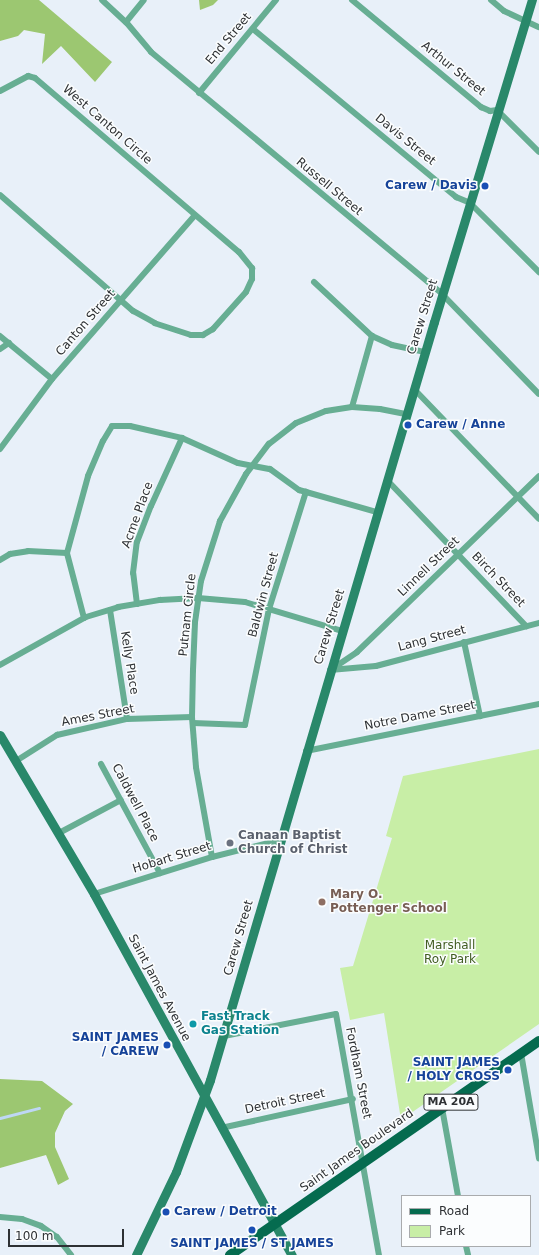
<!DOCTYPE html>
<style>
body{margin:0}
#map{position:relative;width:539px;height:1255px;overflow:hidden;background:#e8f0f9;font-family:"DejaVu Sans",sans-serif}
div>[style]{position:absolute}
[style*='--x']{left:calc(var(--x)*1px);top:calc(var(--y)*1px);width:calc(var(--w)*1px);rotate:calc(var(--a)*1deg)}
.green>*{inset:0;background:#c8eea6}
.forest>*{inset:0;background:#9cc771}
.stream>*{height:2.5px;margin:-1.25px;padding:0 1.25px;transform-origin:1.25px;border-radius:1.25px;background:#bed7f5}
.street>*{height:6px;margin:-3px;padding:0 3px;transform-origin:3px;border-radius:3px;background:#67ae93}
.secondary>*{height:9px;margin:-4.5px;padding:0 4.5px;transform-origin:4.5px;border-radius:4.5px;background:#29886a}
.primary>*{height:10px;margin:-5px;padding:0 5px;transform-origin:5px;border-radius:5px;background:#056b4f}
.dots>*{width:11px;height:11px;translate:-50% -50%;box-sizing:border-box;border:2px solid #fbfdfe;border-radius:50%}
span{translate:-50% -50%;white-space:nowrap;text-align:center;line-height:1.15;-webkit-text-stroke:3px #fbfdfe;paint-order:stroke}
.shield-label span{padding:1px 3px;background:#fbfdfe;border:1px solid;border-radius:3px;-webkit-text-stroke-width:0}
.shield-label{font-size:11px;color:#2e3134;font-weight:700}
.street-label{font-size:12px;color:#2e3134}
.transit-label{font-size:12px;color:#164399;font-weight:700}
.right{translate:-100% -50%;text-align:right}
.left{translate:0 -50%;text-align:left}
.worship-label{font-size:12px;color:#5b616d;font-weight:700}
.education-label{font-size:12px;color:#785e54;font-weight:700}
.park-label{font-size:12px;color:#425e22}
.culture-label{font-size:12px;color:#0d838f;font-weight:700}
.legend{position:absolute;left:401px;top:1195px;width:130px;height:52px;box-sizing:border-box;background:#fbfdfe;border:1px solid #a9abad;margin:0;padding:5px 7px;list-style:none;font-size:12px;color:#2e3134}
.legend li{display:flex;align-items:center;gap:8px;height:20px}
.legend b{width:20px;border:1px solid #a9abad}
.scale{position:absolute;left:8px;top:1229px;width:116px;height:18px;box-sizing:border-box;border:2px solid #2e3134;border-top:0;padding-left:5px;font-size:12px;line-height:14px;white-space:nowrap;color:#2e3134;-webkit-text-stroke:3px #fbfdfe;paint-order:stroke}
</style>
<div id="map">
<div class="green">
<i style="clip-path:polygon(539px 749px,539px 1024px,401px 1120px,384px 1013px,350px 1020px,340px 968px,353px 966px,392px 838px,386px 836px,403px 776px)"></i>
</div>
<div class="forest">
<i style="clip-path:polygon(0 0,39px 0,112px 62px,95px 82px,61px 46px,42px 64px,45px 34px,24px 30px,18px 36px,0 41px)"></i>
<i style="clip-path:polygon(199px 0,218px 0,213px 5px,200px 10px)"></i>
<i style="clip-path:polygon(0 1079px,42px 1081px,73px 1104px,65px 1111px,55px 1133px,55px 1147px,69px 1179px,58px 1185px,46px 1155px,0 1168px)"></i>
</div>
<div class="stream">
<i style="--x:0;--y:1118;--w:40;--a:-14.4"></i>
</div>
<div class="street">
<i style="--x:102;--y:0;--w:33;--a:43"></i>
<i style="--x:126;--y:22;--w:39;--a:50"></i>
<i style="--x:151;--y:52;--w:378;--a:39.7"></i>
<i style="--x:442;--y:294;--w:139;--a:45.9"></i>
<i style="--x:352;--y:0;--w:168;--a:39.7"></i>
<i style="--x:481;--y:107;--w:10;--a:24"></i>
<i style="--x:490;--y:111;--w:7;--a:-8"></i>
<i style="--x:497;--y:110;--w:59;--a:45"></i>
<i style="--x:491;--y:0;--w:17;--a:40"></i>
<i style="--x:504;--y:11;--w:38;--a:25"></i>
<i style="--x:126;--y:22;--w:28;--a:-51"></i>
<i style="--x:253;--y:29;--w:264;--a:39.6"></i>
<i style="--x:456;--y:197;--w:15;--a:23"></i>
<i style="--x:470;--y:203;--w:98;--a:45"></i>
<i style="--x:0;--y:91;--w:32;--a:-28"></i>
<i style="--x:28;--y:76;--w:7;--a:16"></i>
<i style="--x:35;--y:78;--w:268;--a:40.5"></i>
<i style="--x:239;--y:252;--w:21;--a:51"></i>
<i style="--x:252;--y:268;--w:11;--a:90"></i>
<i style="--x:252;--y:279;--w:14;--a:115"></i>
<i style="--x:246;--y:292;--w:50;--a:131.7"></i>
<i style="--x:213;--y:329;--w:12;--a:149"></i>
<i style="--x:203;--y:335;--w:12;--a:180"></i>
<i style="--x:191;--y:335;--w:38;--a:-162"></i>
<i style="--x:155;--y:323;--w:25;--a:-151"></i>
<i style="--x:133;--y:311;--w:176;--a:-138.9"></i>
<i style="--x:199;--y:93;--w:121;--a:-50.4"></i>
<i style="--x:314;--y:282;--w:79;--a:43"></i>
<i style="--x:372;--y:336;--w:22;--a:24"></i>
<i style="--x:392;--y:345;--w:34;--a:12"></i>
<i style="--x:0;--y:336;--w:67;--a:39.6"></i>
<i style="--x:0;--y:349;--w:11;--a:-34"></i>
<i style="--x:414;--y:389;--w:180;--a:46.1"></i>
<i style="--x:352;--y:407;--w:74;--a:-74.3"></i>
<i style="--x:0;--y:449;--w:87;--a:-53.4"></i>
<i style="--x:52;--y:379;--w:216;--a:-48.9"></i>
<i style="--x:387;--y:480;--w:202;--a:46.4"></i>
<i style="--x:0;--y:560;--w:12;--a:-31"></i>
<i style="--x:10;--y:554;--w:18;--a:-9"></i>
<i style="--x:28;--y:551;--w:39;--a:3"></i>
<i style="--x:137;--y:604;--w:31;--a:-97"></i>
<i style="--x:133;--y:573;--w:31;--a:-83"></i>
<i style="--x:137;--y:542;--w:39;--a:-69"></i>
<i style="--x:151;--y:506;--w:75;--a:-65.5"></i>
<i style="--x:110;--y:610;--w:110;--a:81.1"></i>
<i style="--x:84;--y:618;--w:67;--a:-104.7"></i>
<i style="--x:67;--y:553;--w:80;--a:-74.7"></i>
<i style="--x:88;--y:476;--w:38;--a:-67"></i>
<i style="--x:103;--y:441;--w:17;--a:-59"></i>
<i style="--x:112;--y:426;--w:18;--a:0"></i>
<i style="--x:130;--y:426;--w:53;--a:13"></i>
<i style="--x:182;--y:438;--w:61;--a:24.1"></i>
<i style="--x:238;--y:463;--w:33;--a:11"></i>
<i style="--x:270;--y:469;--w:36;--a:36"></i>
<i style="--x:299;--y:490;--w:81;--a:15.8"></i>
<i style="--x:464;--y:642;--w:76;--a:77.8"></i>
<i style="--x:0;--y:665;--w:98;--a:-29.2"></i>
<i style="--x:86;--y:617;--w:34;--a:-17"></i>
<i style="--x:118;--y:607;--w:43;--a:-9.5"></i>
<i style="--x:160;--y:600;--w:38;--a:-3"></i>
<i style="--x:198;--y:598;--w:47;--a:4.9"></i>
<i style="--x:245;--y:602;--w:101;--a:16.6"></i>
<i style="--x:332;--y:669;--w:30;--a:-34"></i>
<i style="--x:357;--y:652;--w:253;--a:-44"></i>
<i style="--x:330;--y:670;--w:46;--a:-5"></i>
<i style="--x:376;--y:666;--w:169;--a:-14.8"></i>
<i style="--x:193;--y:723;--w:52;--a:2.2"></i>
<i style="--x:245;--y:725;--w:118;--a:-78.3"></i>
<i style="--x:269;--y:609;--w:123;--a:-72.5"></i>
<i style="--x:306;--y:751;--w:238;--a:-11.4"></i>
<i style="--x:16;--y:761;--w:49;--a:-32.4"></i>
<i style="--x:57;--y:735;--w:72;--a:-12.9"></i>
<i style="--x:127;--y:719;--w:65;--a:-1.8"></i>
<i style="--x:101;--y:764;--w:124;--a:61.6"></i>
<i style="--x:59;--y:833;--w:70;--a:-28"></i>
<i style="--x:212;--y:857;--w:91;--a:-100.1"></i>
<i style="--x:196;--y:767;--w:50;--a:-94.6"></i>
<i style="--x:192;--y:717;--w:47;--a:-88.8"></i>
<i style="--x:193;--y:670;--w:48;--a:-87.6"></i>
<i style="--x:195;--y:622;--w:41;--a:-81.7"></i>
<i style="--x:201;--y:581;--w:63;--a:-72.4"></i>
<i style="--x:220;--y:521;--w:54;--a:-61"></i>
<i style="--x:246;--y:474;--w:38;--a:-53"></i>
<i style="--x:269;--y:444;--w:34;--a:-38"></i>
<i style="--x:296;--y:423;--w:32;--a:-22"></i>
<i style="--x:326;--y:411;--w:26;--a:-9"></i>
<i style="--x:352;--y:407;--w:28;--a:4"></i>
<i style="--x:380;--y:409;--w:26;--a:11"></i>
<i style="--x:94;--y:894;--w:124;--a:-17.4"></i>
<i style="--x:212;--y:857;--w:70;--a:-14"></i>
<i style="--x:224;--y:1036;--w:114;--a:-11.1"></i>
<i style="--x:336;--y:1014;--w:245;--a:79.9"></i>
<i style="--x:521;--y:1053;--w:107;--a:80.3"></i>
<i style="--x:442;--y:1108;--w:89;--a:79.7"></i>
<i style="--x:221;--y:1128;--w:135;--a:-12.4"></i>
<i style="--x:0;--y:1217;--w:22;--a:5"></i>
<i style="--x:22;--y:1219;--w:20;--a:20"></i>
<i style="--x:41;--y:1226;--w:19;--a:35"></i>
<i style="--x:57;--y:1237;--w:23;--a:52"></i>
<i style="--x:466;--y:1246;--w:9;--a:77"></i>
</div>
<div class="secondary">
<i style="--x:0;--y:735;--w:185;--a:59.4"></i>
<i style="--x:94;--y:894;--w:412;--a:61.3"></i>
<i style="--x:136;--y:1255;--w:92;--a:-64.3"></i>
<i style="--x:176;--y:1172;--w:98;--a:-69.7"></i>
<i style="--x:210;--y:1080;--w:790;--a:-73.54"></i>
<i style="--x:434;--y:322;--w:337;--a:-73.1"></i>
</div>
<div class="primary">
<i style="--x:230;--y:1255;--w:376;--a:-34.7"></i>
</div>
<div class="dots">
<i style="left:485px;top:186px;background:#1a4fb4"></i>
<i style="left:408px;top:425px;background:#1a4fb4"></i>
<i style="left:230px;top:843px;background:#6b7280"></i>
<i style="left:322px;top:902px;background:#8d6e63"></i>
<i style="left:193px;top:1024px;background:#0f9aa8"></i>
<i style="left:167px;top:1045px;background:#1a4fb4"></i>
<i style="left:508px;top:1070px;background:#1a4fb4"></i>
<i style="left:166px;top:1212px;background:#1a4fb4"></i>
<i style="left:252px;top:1230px;background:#1a4fb4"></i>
</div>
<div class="shield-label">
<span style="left:451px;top:1102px">MA 20A</span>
</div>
<div class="street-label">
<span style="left:229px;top:39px;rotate:-50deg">End Street</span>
<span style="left:453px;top:69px;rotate:39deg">Arthur Street</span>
<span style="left:107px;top:125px;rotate:41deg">West Canton Circle</span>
<span style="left:405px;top:140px;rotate:39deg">Davis Street</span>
<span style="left:329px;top:187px;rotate:40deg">Russell Street</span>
<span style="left:423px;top:317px;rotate:-73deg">Carew Street</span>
<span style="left:86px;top:323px;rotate:-49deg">Canton Street</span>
<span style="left:138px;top:515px;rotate:-70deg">Acme Place</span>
<span style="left:429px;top:567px;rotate:-44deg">Linnell Street</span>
<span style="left:498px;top:580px;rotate:46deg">Birch Street</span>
<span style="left:264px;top:595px;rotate:-75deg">Baldwin Street</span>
<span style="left:188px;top:615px;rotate:-84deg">Putnam Circle</span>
<span style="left:330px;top:627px;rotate:-73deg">Carew Street</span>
<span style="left:432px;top:639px;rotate:-15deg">Lang Street</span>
<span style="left:129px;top:663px;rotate:81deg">Kelly Place</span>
<span style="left:98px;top:716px;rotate:-11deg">Ames Street</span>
<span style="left:420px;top:716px;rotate:-11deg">Notre Dame Street</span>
<span style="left:135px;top:803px;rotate:62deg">Caldwell Place</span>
<span style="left:172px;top:858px;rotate:-17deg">Hobart Street</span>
<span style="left:239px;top:938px;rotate:-74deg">Carew Street</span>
<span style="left:159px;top:988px;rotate:62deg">Saint James Avenue</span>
<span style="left:358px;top:1073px;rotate:79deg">Fordham Street</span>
<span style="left:285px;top:1102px;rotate:-12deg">Detroit Street</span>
<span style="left:357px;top:1151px;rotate:-35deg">Saint James Boulevard</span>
</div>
<div class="transit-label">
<span class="right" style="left:477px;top:186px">Carew / Davis</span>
<span class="left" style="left:416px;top:425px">Carew / Anne</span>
<span class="right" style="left:159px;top:1045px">SAINT JAMES<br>/ CAREW</span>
<span class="right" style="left:500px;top:1070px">SAINT JAMES<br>/ HOLY CROSS</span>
<span class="left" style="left:174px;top:1212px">Carew / Detroit</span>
<span style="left:252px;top:1244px">SAINT JAMES / ST JAMES</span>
</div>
<div class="worship-label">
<span class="left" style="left:238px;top:843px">Canaan Baptist<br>Church of Christ</span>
</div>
<div class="education-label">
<span class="left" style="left:330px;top:902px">Mary O.<br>Pottenger School</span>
</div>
<div class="park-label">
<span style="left:450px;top:953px">Marshall<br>Roy Park</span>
</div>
<div class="culture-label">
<span class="left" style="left:201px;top:1024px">Fast Track<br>Gas Station</span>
</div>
<ul class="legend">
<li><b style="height:5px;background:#056b4f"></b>Road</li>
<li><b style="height:11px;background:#c8eea6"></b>Park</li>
</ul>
<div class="scale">100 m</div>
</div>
